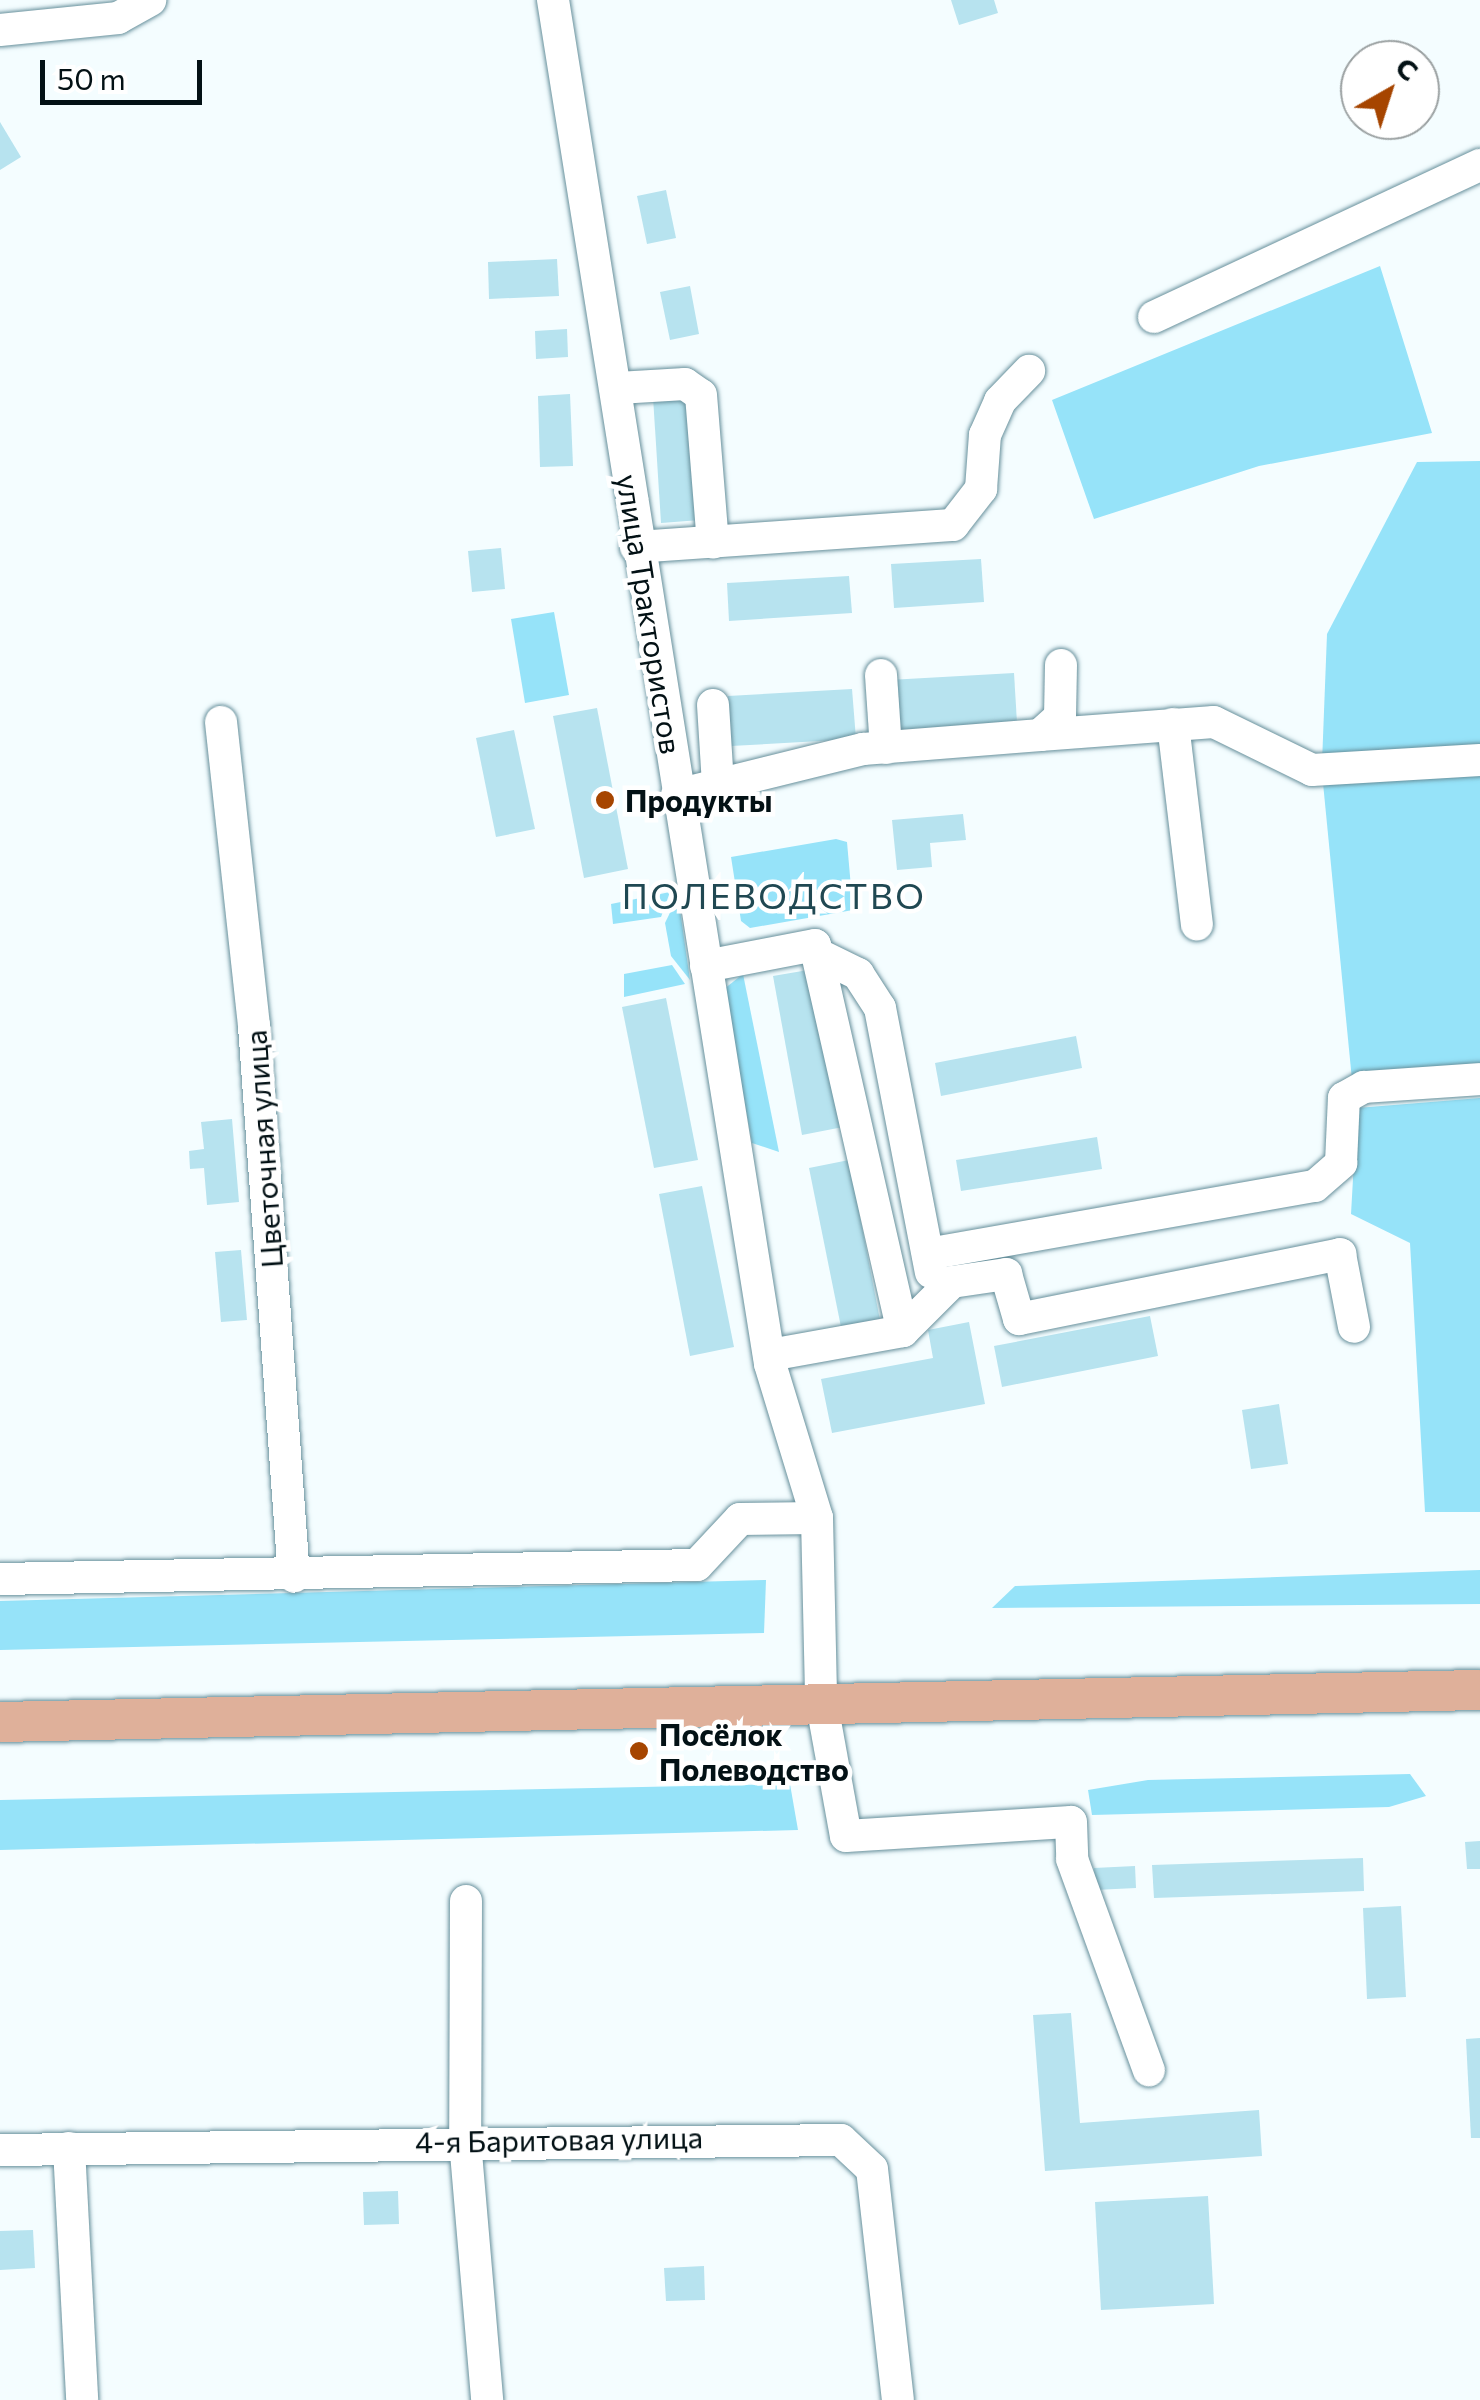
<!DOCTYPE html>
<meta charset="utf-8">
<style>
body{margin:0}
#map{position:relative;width:1480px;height:2400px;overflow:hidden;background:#f4fdff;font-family:Commissioner,sans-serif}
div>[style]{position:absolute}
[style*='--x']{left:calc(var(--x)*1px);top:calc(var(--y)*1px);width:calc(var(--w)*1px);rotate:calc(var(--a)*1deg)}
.green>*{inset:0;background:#96e3f9}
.building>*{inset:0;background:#b7e3ef}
.roads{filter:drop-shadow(0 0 2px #67909c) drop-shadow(0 0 2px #67909c)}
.minor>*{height:32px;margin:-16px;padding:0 16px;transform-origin:16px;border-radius:16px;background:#fff}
.major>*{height:40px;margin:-20px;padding:0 20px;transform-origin:20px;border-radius:20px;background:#dfb09a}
.dots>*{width:28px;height:28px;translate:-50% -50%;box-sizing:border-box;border:5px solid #fff;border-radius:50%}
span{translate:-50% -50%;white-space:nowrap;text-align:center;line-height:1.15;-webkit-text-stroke:9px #fff;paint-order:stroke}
.street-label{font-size:30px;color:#031115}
.poi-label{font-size:30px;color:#031115;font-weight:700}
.left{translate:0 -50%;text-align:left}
.quarter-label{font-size:35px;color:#204852;letter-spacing:2.5px}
.north{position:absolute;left:1340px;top:40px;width:100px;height:100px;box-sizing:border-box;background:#fff;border:2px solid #9aa0a1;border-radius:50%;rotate:39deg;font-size:28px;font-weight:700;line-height:40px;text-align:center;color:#031115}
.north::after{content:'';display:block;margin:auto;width:35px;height:45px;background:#a64500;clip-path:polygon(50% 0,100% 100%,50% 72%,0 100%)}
.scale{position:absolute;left:40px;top:60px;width:162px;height:45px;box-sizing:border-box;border:5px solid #031115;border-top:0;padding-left:12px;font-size:30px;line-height:35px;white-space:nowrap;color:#031115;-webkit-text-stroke:8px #fff;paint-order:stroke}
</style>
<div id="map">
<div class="green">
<i style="clip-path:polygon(1380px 266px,1432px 433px,1259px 466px,1094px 519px,1052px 400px)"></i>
<i style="clip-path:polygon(1480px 461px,1480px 746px,1322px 763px,1327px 634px,1417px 462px)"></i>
<i style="clip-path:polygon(554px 612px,569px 695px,525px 703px,511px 619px)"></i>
<i style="clip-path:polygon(1480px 770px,1480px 1064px,1352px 1080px,1323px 783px)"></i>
<i style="clip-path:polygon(836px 839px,847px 842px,853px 910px,750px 928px,741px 921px,731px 857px)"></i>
<i style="clip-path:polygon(670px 892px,661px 917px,613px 924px,611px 904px)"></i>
<i style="clip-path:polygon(678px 896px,690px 980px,671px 956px,665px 923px)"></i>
<i style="clip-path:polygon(672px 965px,685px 984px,624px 997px,624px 974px)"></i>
<i style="clip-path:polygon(743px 974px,779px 1152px,752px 1143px,724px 989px)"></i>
<i style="clip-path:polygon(1480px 1098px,1480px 1512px,1425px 1512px,1410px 1243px,1351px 1214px,1357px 1108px)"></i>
<i style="clip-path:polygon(1480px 1570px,1480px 1604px,992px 1608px,1015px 1586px)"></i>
<i style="clip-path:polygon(766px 1580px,764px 1633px,0 1650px,0 1601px)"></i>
<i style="clip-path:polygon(1410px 1774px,1426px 1796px,1389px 1807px,1092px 1815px,1088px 1790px,1148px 1780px)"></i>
<i style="clip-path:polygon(790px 1784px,798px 1830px,0 1850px,0 1800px)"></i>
</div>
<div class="building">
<i style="clip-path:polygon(951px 0,994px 0,998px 13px,959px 25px)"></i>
<i style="clip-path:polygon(0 122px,21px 157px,0 170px)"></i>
<i style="clip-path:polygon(666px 190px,676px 238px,647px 244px,637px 196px)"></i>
<i style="clip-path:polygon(557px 259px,559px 296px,489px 299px,488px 262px)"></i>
<i style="clip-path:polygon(690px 286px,699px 334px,670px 340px,660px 292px)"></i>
<i style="clip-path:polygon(567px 329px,568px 357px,536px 359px,535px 331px)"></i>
<i style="clip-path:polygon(570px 394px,573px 466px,540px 467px,538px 396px)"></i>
<i style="clip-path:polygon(692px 395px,700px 520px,661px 523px,653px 397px)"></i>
<i style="clip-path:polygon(501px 548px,505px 589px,472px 592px,468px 551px)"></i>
<i style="clip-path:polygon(981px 559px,984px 602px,894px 608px,891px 564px)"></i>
<i style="clip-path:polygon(849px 576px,852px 613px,729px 621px,727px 583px)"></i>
<i style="clip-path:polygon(1014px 673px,1017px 723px,892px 730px,889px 680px)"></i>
<i style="clip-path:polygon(852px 689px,856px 739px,731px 746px,728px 696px)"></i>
<i style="clip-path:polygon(597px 708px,628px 869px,584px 878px,553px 716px)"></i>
<i style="clip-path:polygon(514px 730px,535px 829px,496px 837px,476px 738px)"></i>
<i style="clip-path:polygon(963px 814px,966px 840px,930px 843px,932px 867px,897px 870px,892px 820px)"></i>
<i style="clip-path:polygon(814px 969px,843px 1127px,802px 1135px,773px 976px)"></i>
<i style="clip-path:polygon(666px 998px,698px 1160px,654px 1168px,622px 1007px)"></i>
<i style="clip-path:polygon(1076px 1036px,1082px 1068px,941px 1096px,935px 1063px)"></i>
<i style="clip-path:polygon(232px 1119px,239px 1202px,207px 1205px,204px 1168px,190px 1169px,189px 1151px,204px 1149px,201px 1122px)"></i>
<i style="clip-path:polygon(1097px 1137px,1102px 1169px,961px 1191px,956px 1160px)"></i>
<i style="clip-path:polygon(849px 1160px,880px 1320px,841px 1327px,809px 1168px)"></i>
<i style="clip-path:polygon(702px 1186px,734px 1347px,690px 1356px,659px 1194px)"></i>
<i style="clip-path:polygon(241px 1250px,247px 1320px,221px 1322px,215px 1252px)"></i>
<i style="clip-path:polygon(1150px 1316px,1158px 1356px,1002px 1387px,994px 1346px)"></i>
<i style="clip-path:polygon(969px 1322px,985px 1404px,832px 1433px,821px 1379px,933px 1358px,928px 1330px)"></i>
<i style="clip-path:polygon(1279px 1404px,1288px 1464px,1251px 1469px,1242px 1410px)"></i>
<i style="clip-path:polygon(1480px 1841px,1480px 1869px,1467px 1869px,1465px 1842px)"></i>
<i style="clip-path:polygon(1363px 1858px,1364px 1891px,1154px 1898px,1152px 1865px)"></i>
<i style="clip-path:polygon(1135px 1866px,1136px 1888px,1095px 1890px,1094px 1868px)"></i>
<i style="clip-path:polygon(1401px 1906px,1406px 1997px,1367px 1999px,1363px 1908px)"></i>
<i style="clip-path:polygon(1071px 2013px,1080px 2123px,1259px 2110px,1262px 2156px,1045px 2171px,1033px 2015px)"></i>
<i style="clip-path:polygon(1480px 2038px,1480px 2138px,1471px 2138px,1466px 2039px)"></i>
<i style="clip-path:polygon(398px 2191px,399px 2224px,364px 2225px,363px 2192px)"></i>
<i style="clip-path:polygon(1208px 2196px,1214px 2304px,1101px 2310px,1095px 2202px)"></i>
<i style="clip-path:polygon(33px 2230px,35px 2268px,0 2270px,0 2231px)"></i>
<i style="clip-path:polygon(704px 2266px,705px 2300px,666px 2301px,664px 2268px)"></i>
</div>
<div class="roads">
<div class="minor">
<i style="--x:553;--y:0;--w:1381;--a:80.96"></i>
<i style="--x:770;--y:1364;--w:161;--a:73"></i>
<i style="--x:817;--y:1518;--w:181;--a:88.7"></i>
<i style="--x:821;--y:1699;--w:139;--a:79.7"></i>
<i style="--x:846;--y:1836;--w:225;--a:-3.6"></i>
<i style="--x:1071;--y:1822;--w:37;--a:88"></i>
<i style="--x:1072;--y:1859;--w:225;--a:70"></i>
<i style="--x:0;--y:30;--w:119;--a:-5.8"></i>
<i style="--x:118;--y:18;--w:37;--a:-29"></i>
<i style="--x:1154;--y:317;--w:360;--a:-25"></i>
<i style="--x:618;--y:388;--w:67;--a:-3.4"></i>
<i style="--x:685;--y:384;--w:19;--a:35"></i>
<i style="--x:701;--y:395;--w:148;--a:85.4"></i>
<i style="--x:636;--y:547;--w:318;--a:-4"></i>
<i style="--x:953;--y:525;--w:46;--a:-52.1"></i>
<i style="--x:981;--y:489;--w:54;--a:-85.8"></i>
<i style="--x:985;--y:435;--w:37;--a:-66"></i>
<i style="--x:1000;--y:401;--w:42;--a:-46"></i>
<i style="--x:881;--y:675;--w:73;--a:86.1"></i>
<i style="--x:713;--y:705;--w:80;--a:86.4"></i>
<i style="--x:221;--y:722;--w:306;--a:83.8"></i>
<i style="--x:254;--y:1026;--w:552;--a:85.85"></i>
<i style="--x:1173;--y:724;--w:202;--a:83.2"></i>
<i style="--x:1040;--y:735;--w:174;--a:-4.3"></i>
<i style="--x:1214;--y:722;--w:109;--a:26.1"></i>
<i style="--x:1312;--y:770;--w:168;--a:-3.4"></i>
<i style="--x:677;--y:795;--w:192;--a:-13.9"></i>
<i style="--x:863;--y:749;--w:178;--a:-4.5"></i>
<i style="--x:1040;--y:735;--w:27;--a:-42"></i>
<i style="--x:1060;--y:717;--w:52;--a:-88.9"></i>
<i style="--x:817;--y:954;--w:46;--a:26"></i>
<i style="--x:858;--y:974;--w:40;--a:57.1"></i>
<i style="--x:880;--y:1008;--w:269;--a:79.1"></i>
<i style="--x:706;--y:966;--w:111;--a:-10.9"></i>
<i style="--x:815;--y:945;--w:396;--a:77.2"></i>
<i style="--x:903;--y:1331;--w:136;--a:169.8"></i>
<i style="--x:928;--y:1254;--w:393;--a:-10"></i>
<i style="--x:1315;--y:1186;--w:35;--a:-41"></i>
<i style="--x:1341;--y:1163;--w:65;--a:-87.4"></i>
<i style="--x:1344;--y:1098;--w:23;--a:-29"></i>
<i style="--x:1364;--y:1087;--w:116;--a:-3.9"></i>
<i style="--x:903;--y:1331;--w:69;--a:-45"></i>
<i style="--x:952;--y:1282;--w:55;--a:-8.4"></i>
<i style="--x:1006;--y:1274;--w:47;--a:73.9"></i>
<i style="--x:1019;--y:1319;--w:328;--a:-11.4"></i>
<i style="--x:1340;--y:1254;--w:74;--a:79.1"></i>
<i style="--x:0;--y:1579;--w:697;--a:-1.15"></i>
<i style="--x:697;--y:1565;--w:63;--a:-46.9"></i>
<i style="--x:740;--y:1519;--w:77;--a:-0.7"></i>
<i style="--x:466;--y:1901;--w:240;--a:90.2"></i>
<i style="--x:465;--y:2141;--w:260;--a:85.1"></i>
<i style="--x:69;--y:2148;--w:252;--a:87"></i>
<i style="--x:0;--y:2150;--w:841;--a:-0.68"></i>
<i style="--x:841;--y:2140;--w:42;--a:43.1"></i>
<i style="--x:872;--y:2169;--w:232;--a:83.6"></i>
</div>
<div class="major">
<i style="--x:0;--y:1722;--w:1480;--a:-1.24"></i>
</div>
</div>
<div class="dots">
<i style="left:605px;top:800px;background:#a64500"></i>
<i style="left:639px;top:1751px;background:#a64500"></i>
</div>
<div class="street-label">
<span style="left:650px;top:614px;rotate:81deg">улица Трактористов</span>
<span style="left:263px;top:1149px;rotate:-94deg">Цветочная улица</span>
<span style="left:559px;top:2139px;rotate:-1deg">4-я Баритовая улица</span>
</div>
<div class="poi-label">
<span class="left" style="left:625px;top:800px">Продукты</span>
<span class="left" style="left:659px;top:1751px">Посёлок<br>Полеводство</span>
</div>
<div class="quarter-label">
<span style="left:774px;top:895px">ПОЛЕВОДСТВО</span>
</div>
<div class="north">С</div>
<div class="scale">50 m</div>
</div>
